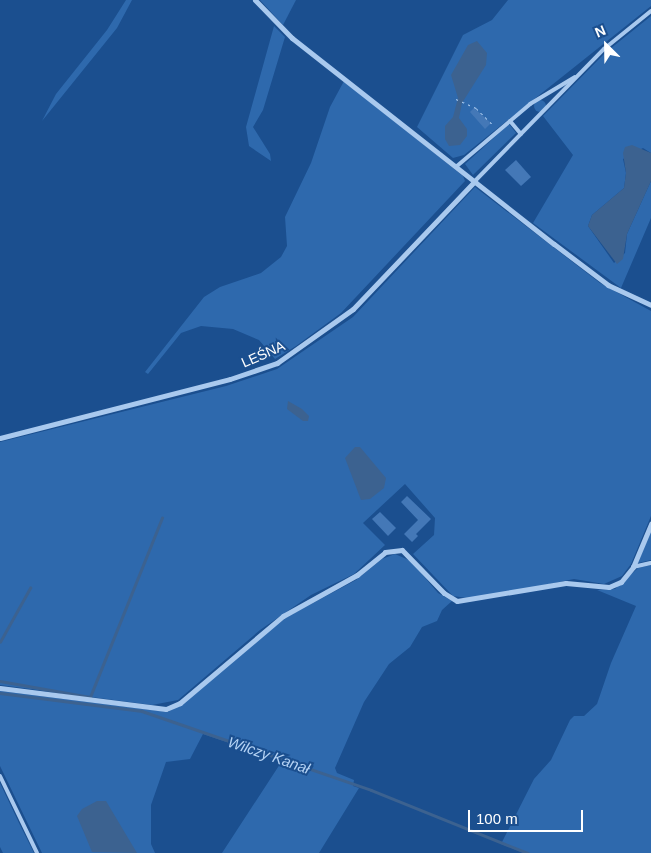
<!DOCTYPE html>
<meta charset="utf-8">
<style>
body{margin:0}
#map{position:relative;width:651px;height:853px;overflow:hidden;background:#1b4f8f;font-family:Helvetica,sans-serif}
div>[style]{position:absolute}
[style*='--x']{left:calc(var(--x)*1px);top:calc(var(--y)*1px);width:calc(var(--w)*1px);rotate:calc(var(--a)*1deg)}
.green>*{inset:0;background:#2e69ad}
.round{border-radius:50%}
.water>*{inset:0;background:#3c6290}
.stream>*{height:2.5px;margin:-1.25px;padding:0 1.25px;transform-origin:1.25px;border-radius:1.25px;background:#3c6290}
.building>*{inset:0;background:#4478b7}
.path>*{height:1px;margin-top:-0.5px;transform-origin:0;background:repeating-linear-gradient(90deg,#a9c9ee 0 2.5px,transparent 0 6.5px)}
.service>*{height:4px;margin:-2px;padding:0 2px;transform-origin:2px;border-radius:2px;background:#a9c9ee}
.minor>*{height:5px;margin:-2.5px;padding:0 2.5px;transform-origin:2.5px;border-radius:2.5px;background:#a9c9ee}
span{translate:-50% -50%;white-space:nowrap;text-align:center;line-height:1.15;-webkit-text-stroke:4px #1b4f8f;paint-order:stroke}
.street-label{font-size:14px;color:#fff}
.water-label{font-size:15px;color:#b5d3f5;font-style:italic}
.north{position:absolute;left:581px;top:20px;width:50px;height:50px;-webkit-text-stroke:4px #1b4f8f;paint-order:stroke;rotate:337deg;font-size:14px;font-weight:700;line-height:20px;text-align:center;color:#fff}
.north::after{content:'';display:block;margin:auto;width:18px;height:22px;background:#fff;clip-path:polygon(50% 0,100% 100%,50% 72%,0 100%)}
.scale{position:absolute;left:468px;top:810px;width:115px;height:22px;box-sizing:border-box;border:2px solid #fff;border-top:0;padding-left:6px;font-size:15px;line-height:18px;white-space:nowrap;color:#fff;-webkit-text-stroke:4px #1b4f8f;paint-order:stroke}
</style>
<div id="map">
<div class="green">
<i style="clip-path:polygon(126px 0,132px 0,117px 28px,42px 121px,56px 94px,107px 30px)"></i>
<i style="clip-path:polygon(260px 0,296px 0,283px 25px)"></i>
<i style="clip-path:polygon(508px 0,651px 0,651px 6px,464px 155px,453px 158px,417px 127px,463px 35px,492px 20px)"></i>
<i style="clip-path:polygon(651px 16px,651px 153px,643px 148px,623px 159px,626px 173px,624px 188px,592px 215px,588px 226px,614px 263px,625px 253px,627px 234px,651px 181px,651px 218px,621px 288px,533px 223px,573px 155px,543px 116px,605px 53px)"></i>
<i style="clip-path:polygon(274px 26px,285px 37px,263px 110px,253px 127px,270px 154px,271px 161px,249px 146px,246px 127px)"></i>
<i style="clip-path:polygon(344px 81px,463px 176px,465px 181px,341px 313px,296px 346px,275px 359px,259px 340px,233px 329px,201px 326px,181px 333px,148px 374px,145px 372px,204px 297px,220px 287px,261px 273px,281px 257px,287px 246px,285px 217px,311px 163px,330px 107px)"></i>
<i class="round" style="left:534px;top:100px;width:12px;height:12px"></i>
<i style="clip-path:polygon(509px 124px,516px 133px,473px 175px,465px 164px)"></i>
<i style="clip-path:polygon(475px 187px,600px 283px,651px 311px,651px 516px,631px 564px,622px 576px,604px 584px,574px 579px,510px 592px,467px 598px,453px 596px,413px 554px,434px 535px,435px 518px,405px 484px,363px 523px,385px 545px,354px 574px,311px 595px,260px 630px,178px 700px,152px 705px,0 685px,0 442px,226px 386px,277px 369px,353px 317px)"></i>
<i style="clip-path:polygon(651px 530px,651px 560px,638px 563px)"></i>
<i style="clip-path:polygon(395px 554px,411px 561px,438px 593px,452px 601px,442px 610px,437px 621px,422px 627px,410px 647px,389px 664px,364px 702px,335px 768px,337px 773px,354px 780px,353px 786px,359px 788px,319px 853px,222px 853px,282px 761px,203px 734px,190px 759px,166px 762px,151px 805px,151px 844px,155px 853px,42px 853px,0 766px,0 691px,168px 712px,287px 617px,356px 580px,382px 559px)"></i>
<i style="clip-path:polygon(651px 565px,651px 853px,524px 853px,501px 844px,534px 779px,551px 760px,570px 720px,574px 716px,584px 716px,597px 704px,611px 663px,636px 606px,597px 590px,615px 589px,638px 568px)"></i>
<i style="clip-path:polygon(0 783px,19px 823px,34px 853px,3px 853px,0 847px)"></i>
</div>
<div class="water">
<i style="clip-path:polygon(477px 41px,487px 53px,486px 65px,462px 103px,459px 118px,467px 129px,467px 136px,460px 145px,449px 146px,445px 139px,445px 126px,453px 117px,458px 98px,451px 75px,468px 45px)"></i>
<i style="clip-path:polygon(632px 145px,651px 153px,651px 181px,627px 234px,623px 259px,617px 264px,588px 226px,592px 215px,624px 188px,626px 173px,623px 153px,625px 147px)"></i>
<i style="clip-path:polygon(288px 401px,302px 409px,309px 416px,308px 421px,303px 421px,287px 409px)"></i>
<i style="clip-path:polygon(355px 447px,360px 447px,386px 478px,384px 488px,370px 499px,361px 500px,345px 458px)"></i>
<i style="clip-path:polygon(97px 801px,106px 801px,137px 853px,92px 852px,77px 816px,82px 809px)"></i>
</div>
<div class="stream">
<i style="--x:0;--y:642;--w:62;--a:-60.9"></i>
<i style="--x:0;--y:681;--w:91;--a:10.1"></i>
<i style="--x:90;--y:697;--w:193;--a:-68.1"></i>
<i style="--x:0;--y:693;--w:143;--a:7.2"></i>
<i style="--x:142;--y:711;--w:242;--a:19"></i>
<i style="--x:371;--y:790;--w:169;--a:21.9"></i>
</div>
<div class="building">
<i style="clip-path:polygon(474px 108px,491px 123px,485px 129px,470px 112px)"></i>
<i style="clip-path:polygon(516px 160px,531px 177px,521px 186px,505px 170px)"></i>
<i style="clip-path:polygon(407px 496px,431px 519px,416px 534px,418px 536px,412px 542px,404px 534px,418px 520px,401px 502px)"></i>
<i style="clip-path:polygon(380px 512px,396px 528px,388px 536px,372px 519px)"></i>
</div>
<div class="path">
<i style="--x:456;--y:99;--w:22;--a:24"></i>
<i style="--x:476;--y:108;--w:25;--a:45"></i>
</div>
<div class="service">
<i style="--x:510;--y:121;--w:17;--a:50"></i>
<i style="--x:457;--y:166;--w:96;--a:-40.3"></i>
<i style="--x:530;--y:104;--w:52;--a:-31"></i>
<i style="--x:475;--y:181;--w:185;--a:-45.7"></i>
<i style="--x:604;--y:49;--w:60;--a:-39"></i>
<i style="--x:633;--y:567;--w:18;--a:-13"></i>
<i style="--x:0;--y:776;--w:85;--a:64.3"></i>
</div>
<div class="minor">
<i style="--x:255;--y:0;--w:53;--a:45.8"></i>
<i style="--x:292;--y:38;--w:333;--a:38.2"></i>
<i style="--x:554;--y:244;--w:68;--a:37.2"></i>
<i style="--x:608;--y:285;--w:47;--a:24.9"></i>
<i style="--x:0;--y:438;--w:237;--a:-14.4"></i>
<i style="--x:230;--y:379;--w:50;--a:-18.8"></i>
<i style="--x:277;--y:363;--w:93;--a:-35.4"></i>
<i style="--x:353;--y:309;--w:177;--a:-46.4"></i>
<i style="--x:0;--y:688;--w:167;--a:7.2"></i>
<i style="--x:166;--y:709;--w:15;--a:-23"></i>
<i style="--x:180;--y:703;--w:135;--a:-40.2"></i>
<i style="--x:283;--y:616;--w:85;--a:-29"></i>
<i style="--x:357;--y:575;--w:36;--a:-39"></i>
<i style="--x:385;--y:552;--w:17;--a:-7"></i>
<i style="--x:402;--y:550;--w:60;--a:45.7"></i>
<i style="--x:444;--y:593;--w:15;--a:32"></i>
<i style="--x:457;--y:601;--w:110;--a:-9.4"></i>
<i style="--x:566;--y:583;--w:43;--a:5.3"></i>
<i style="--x:609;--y:587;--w:13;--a:-23"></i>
<i style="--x:621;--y:582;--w:19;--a:-51"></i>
<i style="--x:633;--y:567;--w:47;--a:-67.3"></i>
</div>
<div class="street-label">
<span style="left:263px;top:354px;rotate:-24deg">LEŚNA</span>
</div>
<div class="water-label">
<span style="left:269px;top:755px;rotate:19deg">Wilczy Kanał</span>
</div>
<div class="north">N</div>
<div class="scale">100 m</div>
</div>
